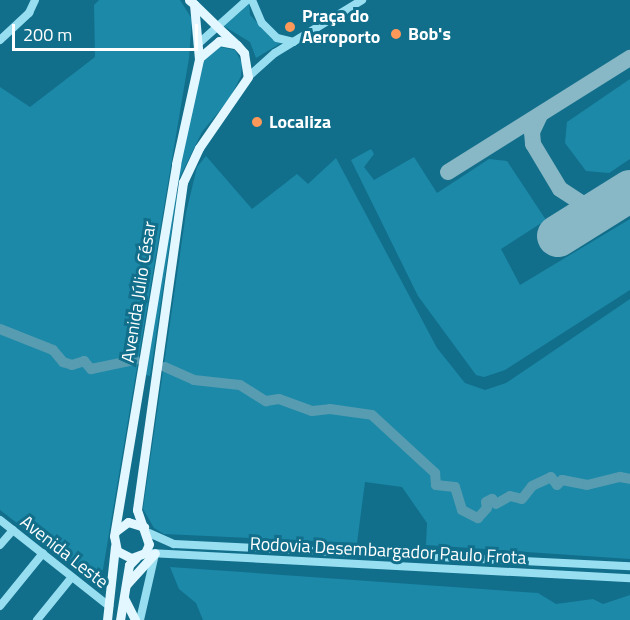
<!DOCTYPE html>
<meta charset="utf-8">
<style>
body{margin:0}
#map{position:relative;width:630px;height:620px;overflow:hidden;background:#116f8b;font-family:"Titillium Web",sans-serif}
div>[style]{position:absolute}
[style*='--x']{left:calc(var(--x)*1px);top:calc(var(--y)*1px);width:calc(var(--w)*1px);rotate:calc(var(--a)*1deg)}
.green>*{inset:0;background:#1c89a8}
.river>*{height:10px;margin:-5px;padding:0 5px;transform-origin:5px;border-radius:5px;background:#579cb0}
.taxiway>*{height:16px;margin:-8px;padding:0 8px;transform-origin:8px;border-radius:8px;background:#88b7c5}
.runway>*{height:42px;margin:-21px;padding:0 21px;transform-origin:21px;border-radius:21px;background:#88b7c5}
.minor>*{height:8px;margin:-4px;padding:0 4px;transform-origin:4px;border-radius:4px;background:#98def1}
.major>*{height:9px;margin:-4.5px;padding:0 4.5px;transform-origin:4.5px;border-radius:4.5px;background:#e2f7ff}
.dots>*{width:16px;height:16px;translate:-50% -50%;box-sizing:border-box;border:3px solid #116f8b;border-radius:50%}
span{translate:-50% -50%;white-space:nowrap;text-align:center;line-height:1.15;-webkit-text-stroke:6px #116f8b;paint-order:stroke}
.poi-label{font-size:18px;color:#fff;font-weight:700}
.left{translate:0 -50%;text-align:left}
.street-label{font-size:18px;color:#fff}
.scale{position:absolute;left:12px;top:24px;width:186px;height:27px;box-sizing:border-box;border:3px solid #fff;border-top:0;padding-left:8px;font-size:18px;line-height:21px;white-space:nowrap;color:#fff;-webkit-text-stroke:4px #116f8b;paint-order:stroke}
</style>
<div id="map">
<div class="green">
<i style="clip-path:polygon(99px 0,180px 0,192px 19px,189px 58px,100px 587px,0 510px,0 87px,30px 107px,95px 57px,94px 5px)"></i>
<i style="clip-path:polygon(249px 2px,250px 15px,272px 39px,281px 43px,256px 58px,250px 42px,222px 25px)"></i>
<i style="clip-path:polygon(215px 46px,235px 50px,242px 63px,241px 76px,230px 98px,202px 132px,174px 189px,203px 58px)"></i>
<i style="clip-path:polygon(630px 79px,630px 159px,609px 173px,586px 171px,565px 143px,567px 122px)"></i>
<i style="clip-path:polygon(371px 149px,374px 154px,364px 167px,374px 180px,414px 157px,437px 193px,489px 159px,507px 161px,546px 220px,501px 249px,520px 285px,630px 219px,630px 290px,505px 370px,484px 377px,476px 375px,418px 296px,351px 160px)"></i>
<i style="clip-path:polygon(206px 156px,252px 209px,297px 174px,308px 184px,336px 158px,437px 348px,465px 383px,485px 390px,506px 383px,630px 299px,630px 559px,426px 545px,427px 523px,402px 487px,365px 482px,357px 543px,164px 534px,154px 528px,143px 509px,186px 213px,197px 167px)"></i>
<i style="clip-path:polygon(174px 194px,177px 194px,150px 376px,145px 375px)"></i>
<i style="clip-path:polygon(170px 567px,538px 593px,556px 604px,593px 599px,603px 604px,630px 595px,630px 620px,203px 620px,196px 603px,179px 589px)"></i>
</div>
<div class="river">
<i style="--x:0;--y:329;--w:57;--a:21.6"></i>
<i style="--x:53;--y:350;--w:16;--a:50"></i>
<i style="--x:63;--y:362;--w:9;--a:18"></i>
<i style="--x:72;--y:365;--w:13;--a:-18"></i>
<i style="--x:84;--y:361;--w:11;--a:49"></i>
<i style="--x:91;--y:369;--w:45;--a:-11.6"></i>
<i style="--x:165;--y:367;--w:32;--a:24"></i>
<i style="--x:194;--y:380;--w:46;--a:6.2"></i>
<i style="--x:240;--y:385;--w:31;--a:32"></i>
<i style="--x:266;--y:401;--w:13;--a:-9"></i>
<i style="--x:279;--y:399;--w:35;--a:20"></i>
<i style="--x:312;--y:411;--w:18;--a:-6"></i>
<i style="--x:330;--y:409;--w:42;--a:8.1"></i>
<i style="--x:372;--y:415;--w:86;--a:42.6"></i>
<i style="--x:435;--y:473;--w:12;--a:85"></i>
<i style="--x:436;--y:485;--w:19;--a:6"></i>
<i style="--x:455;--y:487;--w:24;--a:73"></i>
<i style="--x:462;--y:510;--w:18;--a:27"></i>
<i style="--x:478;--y:518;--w:13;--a:-48"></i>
<i style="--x:487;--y:508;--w:6;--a:-99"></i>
<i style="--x:486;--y:502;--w:7;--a:-27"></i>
<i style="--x:492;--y:499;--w:6;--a:51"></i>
<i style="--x:496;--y:504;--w:16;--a:-30"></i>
<i style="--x:510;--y:496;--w:12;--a:14"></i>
<i style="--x:522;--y:499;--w:16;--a:-52"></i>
<i style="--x:532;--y:486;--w:21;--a:-25"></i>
<i style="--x:551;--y:477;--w:10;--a:53"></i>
<i style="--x:557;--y:485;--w:7;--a:-45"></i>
<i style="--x:562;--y:480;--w:25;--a:11"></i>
<i style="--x:587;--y:485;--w:34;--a:-14"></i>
<i style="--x:620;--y:477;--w:10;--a:11"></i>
</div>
<div class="taxiway">
<i style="--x:540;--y:115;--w:19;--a:115"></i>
<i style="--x:532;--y:132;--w:12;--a:85"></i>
<i style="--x:533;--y:144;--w:52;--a:59"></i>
<i style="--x:560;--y:189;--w:30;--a:33"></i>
<i style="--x:585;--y:205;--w:26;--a:-4"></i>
<i style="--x:448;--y:172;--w:215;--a:-32.1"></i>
</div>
<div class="runway">
<i style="--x:558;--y:236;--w:85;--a:-32"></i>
</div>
<div class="minor">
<i style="--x:252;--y:0;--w:25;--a:67"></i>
<i style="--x:262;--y:23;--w:21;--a:45"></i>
<i style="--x:277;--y:38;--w:17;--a:13"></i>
<i style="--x:0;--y:40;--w:40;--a:-43"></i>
<i style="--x:29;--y:13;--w:14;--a:-65"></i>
<i style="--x:198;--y:44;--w:66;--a:-41.9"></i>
<i style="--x:248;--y:77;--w:36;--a:-42"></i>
<i style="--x:275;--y:53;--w:102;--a:-31.3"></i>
<i style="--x:0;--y:520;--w:139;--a:38.3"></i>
<i style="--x:149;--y:533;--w:27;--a:24"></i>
<i style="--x:174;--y:544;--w:457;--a:2.8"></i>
<i style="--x:0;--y:545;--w:20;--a:-49"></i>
<i style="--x:149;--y:553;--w:482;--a:3"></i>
<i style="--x:0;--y:606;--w:68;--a:-50.9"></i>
<i style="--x:37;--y:620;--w:55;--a:-50.9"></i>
<i style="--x:140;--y:620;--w:68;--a:-77.2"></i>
</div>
<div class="major">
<i style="--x:189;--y:0;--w:6;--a:39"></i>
<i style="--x:194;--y:4;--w:43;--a:44.1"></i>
<i style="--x:225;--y:34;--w:16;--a:43"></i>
<i style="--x:237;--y:45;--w:11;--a:49"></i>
<i style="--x:244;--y:53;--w:24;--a:81"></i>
<i style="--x:248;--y:77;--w:86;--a:124.6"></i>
<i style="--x:199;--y:148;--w:38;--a:115"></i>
<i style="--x:183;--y:182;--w:331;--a:98"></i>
<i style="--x:137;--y:510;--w:36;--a:71"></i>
<i style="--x:149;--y:544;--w:10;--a:114"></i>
<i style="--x:145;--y:553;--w:15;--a:160"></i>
<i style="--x:131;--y:558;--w:16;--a:-153"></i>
<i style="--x:117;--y:551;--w:15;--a:-101"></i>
<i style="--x:114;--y:536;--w:377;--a:-80.5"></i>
<i style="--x:176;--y:164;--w:107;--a:-77.6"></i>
<i style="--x:199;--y:59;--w:55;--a:-95.2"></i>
<i style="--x:199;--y:58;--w:26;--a:-40"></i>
<i style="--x:219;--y:41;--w:16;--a:11"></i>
<i style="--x:116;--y:531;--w:15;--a:-37"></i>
<i style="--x:128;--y:522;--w:17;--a:17"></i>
<i style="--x:126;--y:585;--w:43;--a:-47.8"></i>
<i style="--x:124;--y:598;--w:25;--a:63"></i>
<i style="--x:107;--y:620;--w:74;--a:-83.8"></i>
<i style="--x:120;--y:620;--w:56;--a:-80.7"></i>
<i style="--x:129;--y:565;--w:10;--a:-45"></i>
</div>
<div class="dots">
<i style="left:290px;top:27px;background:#ff9858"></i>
<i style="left:396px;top:34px;background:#ff9858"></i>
<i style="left:257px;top:122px;background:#ff9858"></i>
</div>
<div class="poi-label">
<span class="left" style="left:302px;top:27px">Praça do<br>Aeroporto</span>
<span class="left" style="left:408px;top:34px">Bob's</span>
<span class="left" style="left:269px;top:122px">Localiza</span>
</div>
<div class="street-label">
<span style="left:139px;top:292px;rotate:-81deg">Avenida Júlio César</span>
<span style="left:388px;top:551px;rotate:3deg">Rodovia Desembargador Paulo Frota</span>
<span style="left:64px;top:552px;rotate:38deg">Avenida Leste</span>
</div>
<div class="scale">200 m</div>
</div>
